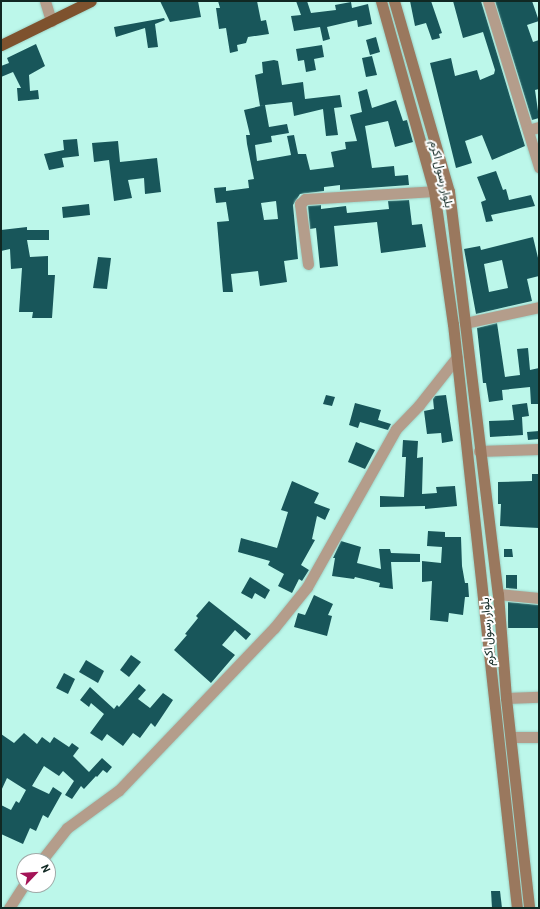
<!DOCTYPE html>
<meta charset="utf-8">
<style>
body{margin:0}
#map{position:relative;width:540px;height:909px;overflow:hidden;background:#bcf7ea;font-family:Barlow,Vazirmatn,sans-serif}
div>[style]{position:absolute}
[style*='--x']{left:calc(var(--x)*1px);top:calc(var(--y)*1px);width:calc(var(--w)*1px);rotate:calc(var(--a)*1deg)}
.building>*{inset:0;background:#18565a}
.roads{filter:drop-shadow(0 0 1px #9dd2c6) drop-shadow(0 0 1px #9dd2c6)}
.minor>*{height:11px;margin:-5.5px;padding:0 5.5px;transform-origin:5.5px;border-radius:5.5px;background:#b49d8b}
.tertiary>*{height:11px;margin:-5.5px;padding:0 5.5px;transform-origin:5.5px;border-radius:5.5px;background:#b49d8b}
.secondary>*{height:11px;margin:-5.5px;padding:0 5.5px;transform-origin:5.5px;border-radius:5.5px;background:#9a785e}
.trunk>*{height:11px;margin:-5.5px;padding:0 5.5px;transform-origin:5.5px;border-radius:5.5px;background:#7e522e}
span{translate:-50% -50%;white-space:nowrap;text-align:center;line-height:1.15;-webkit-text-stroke:4px #fff;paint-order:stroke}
.street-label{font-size:12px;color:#102823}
.frame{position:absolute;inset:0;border:2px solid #102823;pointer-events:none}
.north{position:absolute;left:16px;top:853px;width:40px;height:40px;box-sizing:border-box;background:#fff;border:1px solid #9fa9a7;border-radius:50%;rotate:65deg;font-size:11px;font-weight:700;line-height:16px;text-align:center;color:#102823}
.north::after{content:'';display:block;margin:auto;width:14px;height:18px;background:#a41457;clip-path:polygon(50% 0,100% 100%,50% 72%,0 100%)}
</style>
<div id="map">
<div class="building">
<i style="clip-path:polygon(160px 1px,198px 1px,201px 17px,170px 22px)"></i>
<i style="clip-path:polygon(218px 1px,257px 1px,261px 21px,266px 20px,269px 34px,248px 37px,246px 43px,237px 45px,238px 51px,230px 53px,226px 28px,219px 29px,216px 8px,220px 8px)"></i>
<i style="clip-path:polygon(296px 1px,307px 1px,311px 13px,336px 10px,335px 5px,351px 2px,352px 8px,368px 4px,372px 24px,358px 27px,357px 20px,327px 27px,330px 39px,323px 41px,320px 27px,294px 31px,291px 16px,301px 15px)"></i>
<i style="clip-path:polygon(410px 1px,431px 1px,442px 33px,439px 34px,440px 38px,432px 40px,426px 23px,415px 26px)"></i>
<i style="clip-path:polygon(453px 1px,481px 1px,525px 146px,492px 160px,482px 135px,465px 141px,472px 163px,456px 168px,430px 63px,451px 58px,455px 76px,477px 70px,480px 80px,494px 74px,495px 70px,483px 32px,463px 38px)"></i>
<i style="clip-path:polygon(495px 1px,532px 1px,539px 21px,527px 25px,533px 42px,539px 40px,539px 89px,535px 90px,539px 118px,532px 120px)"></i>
<i style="clip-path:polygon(164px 18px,165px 20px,155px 24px,158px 47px,148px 48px,145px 28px,116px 37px,114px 27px)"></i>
<i style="clip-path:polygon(376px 37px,380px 52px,370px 55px,366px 40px)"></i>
<i style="clip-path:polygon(36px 44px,45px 66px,29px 75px,30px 91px,38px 90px,39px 99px,18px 101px,17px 88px,21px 88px,13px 72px,1px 77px,1px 66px,9px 63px,7px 58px)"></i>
<i style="clip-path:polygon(322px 45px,324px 57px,314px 59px,316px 70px,306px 72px,304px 60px,298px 61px,296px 49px)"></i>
<i style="clip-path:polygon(372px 56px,377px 75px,366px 77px,362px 58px)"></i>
<i style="clip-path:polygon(evenodd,274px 60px,278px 61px,282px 85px,303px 82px,305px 99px,340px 95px,342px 107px,334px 108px,338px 135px,326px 136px,323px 109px,294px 116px,292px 102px,265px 105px,269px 127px,287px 124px,289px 133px,271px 136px,272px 142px,255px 145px,257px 161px,291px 155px,287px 136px,294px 135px,298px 154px,306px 154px,310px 170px,334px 167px,331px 152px,346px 149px,345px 142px,357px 141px,350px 115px,362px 112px,358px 92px,367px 89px,372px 108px,396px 100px,403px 121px,407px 120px,413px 142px,395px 147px,388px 121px,365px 126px,372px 168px,394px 166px,395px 176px,408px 175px,409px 185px,340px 190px,340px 185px,324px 187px,324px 191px,300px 194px,293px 205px,298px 259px,284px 261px,287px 282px,260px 286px,258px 271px,231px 274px,233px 292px,223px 292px,217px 222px,229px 221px,226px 202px,216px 203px,214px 188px,226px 187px,226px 191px,249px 188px,248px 180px,254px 179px,247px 144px,246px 135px,250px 135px,244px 110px,265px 105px,260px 106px,255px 75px,263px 73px,262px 62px,274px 60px,276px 201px,278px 219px,264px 220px,261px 203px,276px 201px)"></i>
<i style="clip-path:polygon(77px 139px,79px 156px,62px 158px,64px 167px,49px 170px,44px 154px,64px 150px,63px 140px)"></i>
<i style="clip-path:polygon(118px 141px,120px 162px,157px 158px,161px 192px,145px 194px,144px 178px,128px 180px,132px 198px,114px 201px,109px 160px,94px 162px,92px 143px)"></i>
<i style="clip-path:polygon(496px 171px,503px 190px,506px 189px,509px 200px,531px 195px,535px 206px,491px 215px,493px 221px,486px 222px,481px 202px,486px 200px,477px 177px)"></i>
<i style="clip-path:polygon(409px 200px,412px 225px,422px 224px,426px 247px,381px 253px,377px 222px,334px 226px,338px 266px,320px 268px,316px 228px,310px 229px,308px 206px,321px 205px,321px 209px,346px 206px,347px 213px,389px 209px,388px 201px)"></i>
<i style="clip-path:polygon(89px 204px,90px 215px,63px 218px,62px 207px)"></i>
<i style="clip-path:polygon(27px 227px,27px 230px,49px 230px,49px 240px,27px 240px,30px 257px,48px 256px,48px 275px,55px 275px,52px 318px,32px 318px,33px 312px,19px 312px,22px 268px,11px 269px,10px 249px,1px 251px,1px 230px)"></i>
<i style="clip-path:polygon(evenodd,533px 237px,539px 262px,539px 276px,527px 279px,532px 301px,476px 314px,464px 249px,480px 246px,481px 250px,533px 237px,502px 260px,508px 288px,489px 292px,484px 264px,502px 260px)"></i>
<i style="clip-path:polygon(98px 257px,111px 258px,107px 289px,93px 288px)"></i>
<i style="clip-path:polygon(497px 323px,505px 377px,520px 375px,517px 349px,528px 348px,530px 370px,539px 368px,539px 404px,531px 404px,530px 387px,502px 390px,503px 400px,489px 402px,486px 383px,483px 383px,477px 328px)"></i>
<i style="clip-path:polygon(326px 395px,335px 397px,332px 406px,323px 404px)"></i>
<i style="clip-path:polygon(446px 395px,453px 441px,442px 443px,441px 433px,427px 434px,424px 411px,434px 409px,433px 399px,435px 396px)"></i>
<i style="clip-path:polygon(355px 403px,381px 410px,378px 420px,391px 424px,388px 430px,360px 422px,358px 428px,349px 425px)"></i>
<i style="clip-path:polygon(527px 403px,529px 416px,522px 417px,523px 435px,490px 437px,489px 421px,514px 420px,512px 405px)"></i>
<i style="clip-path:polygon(539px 431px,539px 439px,528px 440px,527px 432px)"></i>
<i style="clip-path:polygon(403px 440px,418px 441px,417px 458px,423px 457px,422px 494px,437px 493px,436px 487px,455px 486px,457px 506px,425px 509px,425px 506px,380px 507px,380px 496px,404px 497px,406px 457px,402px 457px)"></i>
<i style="clip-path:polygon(356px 442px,375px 450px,365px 469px,348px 462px)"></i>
<i style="clip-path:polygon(532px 474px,539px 474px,539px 528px,500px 526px,501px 504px,498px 504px,498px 482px,532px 481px)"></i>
<i style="clip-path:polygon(292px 481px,319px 493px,314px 503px,330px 509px,325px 520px,317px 516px,312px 539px,315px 540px,301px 565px,309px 570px,302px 581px,299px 579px,292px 593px,278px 586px,284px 574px,268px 565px,270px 561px,238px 552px,241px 538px,277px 548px,288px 512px,281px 510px)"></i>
<i style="clip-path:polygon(428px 531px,445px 532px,445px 537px,461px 537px,462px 566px,465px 583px,468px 583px,469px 597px,465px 597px,463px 615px,449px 613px,448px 622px,430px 620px,432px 581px,422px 582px,422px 561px,441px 563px,442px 547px,427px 546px)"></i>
<i style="clip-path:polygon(341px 541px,361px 547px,357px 563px,381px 569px,379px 549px,390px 549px,391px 553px,420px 554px,420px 562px,391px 562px,393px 589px,379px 587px,380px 583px,355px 577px,354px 579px,332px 576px,335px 558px,333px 558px)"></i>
<i style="clip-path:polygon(504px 549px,512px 549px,513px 557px,504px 557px)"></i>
<i style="clip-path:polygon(506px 575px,517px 575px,517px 589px,506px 588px)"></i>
<i style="clip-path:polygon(250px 577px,270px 590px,265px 599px,255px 593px,252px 599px,241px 593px)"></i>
<i style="clip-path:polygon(314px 595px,333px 604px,328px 615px,332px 616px,327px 636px,294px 627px,298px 613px,305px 615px)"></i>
<i style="clip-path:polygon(209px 601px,251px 634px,246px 640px,235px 630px,222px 645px,235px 655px,211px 683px,174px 650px,187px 635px,185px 634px,198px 618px,196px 616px)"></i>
<i style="clip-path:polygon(508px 602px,539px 605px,539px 628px,508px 628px)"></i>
<i style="clip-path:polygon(131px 655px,141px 662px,129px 677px,120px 670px)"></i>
<i style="clip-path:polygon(86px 660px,104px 671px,98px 683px,79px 672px)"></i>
<i style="clip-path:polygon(64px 673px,75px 679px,68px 694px,56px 688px)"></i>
<i style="clip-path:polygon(139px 684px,146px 690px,138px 699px,150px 708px,163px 693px,173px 700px,155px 727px,151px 723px,140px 738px,133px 733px,123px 746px,107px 734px,102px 741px,90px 733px,104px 714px,91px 703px,89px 707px,80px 700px,90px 687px,114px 709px,117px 705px,119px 707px)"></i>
<i style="clip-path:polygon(24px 733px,37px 744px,42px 737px,50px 743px,54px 737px,69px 747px,72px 743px,79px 748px,73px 756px,89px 772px,102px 758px,112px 767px,107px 773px,103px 770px,97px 777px,96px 776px,84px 789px,81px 786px,72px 799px,65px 795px,74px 781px,63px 771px,59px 776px,44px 766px,32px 786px,49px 794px,53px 787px,62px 793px,48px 818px,43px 815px,36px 831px,30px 828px,23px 844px,1px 834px,1px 805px,11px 810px,16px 801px,19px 803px,26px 790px,7px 778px,1px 791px,1px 734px,14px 743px)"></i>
<i style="clip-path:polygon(491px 891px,500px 891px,502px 908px,492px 908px)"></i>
</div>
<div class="roads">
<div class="minor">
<i style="--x:45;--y:1;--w:21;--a:73"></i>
<i style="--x:488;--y:1;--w:174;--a:72.9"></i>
<i style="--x:528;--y:130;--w:11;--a:-15"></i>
<i style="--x:308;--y:264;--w:61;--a:-97.6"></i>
<i style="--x:300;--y:204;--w:7;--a:-45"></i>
<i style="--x:305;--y:199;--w:129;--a:-3.5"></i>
<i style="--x:465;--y:323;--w:76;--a:-12.2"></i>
<i style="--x:479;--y:451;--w:60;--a:-1.9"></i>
<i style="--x:498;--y:594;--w:41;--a:5.6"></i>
<i style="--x:506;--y:698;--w:33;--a:-2"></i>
<i style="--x:511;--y:737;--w:28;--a:0"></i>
</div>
<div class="tertiary">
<i style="--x:41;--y:861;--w:42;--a:-51.8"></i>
<i style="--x:67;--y:828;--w:64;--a:-36.2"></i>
<i style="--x:119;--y:790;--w:224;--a:-46.3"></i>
<i style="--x:274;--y:628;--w:53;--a:-51.2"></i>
<i style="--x:307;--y:587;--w:181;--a:-60.6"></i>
<i style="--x:396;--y:429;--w:33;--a:-46"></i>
<i style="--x:419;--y:405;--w:61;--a:-51.6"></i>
<i style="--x:9;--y:908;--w:27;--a:-57"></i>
</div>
<div class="secondary">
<i style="--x:381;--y:1;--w:197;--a:74.4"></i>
<i style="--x:434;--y:191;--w:134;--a:81.9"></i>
<i style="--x:453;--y:324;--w:587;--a:83.75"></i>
<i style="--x:394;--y:1;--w:198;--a:73.9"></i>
<i style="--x:449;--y:191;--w:406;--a:83.1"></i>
<i style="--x:498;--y:594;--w:104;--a:85.6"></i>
<i style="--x:506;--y:698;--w:211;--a:83.7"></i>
</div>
<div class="trunk">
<i style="--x:1;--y:45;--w:100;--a:-26.1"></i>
</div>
</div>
<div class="street-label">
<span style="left:442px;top:174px;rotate:77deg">بلوار رسول اکرم</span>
<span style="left:487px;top:632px;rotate:-94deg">بلوار رسول اکرم</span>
</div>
<div class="frame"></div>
<div class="north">N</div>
</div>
